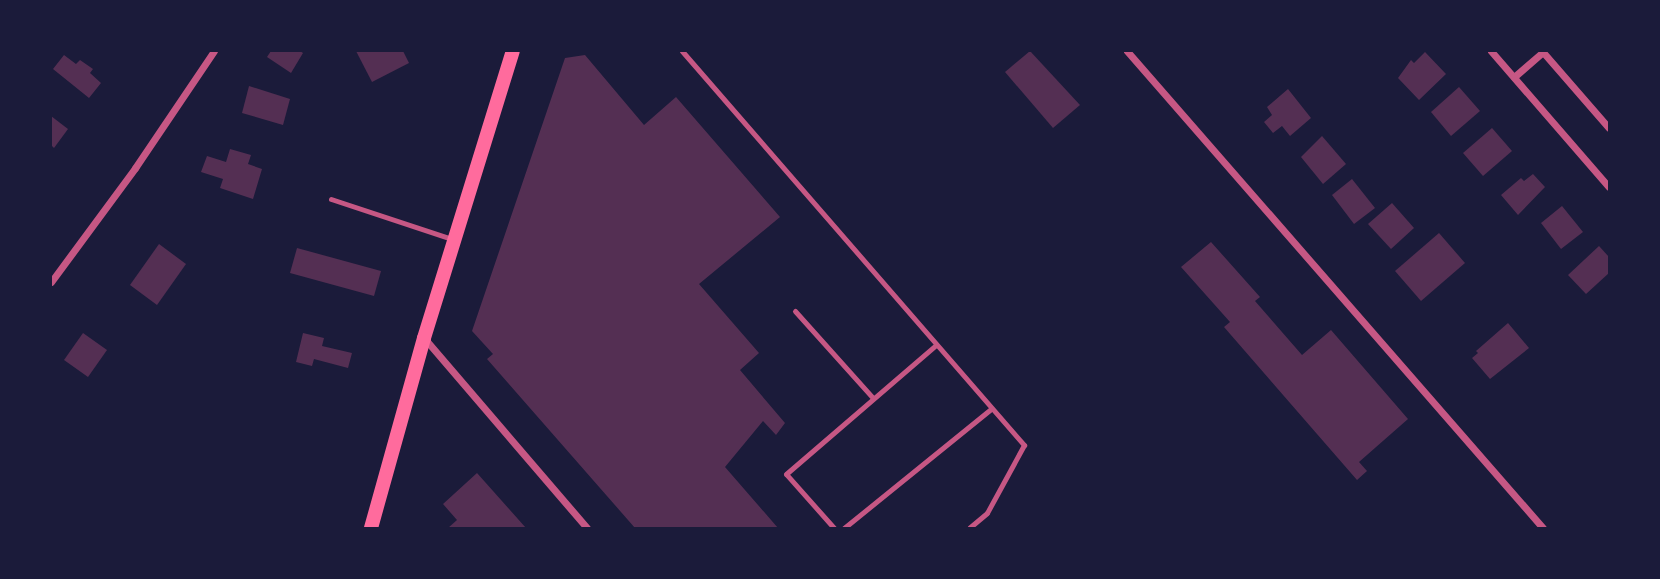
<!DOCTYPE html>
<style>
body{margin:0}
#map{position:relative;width:1660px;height:579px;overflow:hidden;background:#1b1b3a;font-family:Roboto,sans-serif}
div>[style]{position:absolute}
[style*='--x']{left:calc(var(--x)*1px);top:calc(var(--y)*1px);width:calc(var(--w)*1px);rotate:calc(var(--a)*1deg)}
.building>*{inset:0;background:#542f53}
.service>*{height:5px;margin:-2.5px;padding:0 2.5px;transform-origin:2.5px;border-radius:2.5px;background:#c65784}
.minor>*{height:7px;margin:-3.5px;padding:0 3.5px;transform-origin:3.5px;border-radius:3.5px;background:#c65784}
.secondary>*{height:14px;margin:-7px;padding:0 7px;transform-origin:7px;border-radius:7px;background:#ff6b9d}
span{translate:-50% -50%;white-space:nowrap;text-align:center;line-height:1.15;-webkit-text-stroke:5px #1b1b3a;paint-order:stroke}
.frame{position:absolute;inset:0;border:52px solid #1b1b3a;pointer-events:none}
</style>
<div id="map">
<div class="building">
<i style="clip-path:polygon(271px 51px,300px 51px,303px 53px,291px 73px,267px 57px)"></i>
<i style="clip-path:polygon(356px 51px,403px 51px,409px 63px,372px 82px)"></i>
<i style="clip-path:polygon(1030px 51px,1080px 105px,1053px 128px,1005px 72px)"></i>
<i style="clip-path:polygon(1425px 52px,1446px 74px,1419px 100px,1398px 78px,1411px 60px,1414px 63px)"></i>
<i style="clip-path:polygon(64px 55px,76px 64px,80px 60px,93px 69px,90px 73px,101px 83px,89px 98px,53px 69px)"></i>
<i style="clip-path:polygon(585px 55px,644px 125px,676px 97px,780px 217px,699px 284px,759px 353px,740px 370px,785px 423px,776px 435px,763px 421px,725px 467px,778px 528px,635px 528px,487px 359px,493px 354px,472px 331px,565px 58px)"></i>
<i style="clip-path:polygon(249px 86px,290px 99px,283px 125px,242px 113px)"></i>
<i style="clip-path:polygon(1459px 87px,1480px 111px,1451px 136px,1431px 112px)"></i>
<i style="clip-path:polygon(1288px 89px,1311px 118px,1290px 136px,1282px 126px,1273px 133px,1264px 122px,1272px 115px,1267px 107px)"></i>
<i style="clip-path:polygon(51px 116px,68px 129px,54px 148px,51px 145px)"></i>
<i style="clip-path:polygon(1492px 128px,1512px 151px,1483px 176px,1463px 153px)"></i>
<i style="clip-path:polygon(1322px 136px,1346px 164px,1323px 184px,1301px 157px)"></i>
<i style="clip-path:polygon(230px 149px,251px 155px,248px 164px,262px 169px,253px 199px,220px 188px,223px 179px,201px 172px,207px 156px,226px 162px)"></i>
<i style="clip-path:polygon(1533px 174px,1545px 187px,1518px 215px,1501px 195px,1521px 178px,1524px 181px)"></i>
<i style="clip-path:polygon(1352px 179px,1375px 208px,1354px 224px,1332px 195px)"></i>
<i style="clip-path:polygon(1392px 203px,1414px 228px,1391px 249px,1368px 224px)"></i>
<i style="clip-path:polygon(1562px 206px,1583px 232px,1561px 249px,1541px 223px)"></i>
<i style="clip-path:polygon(1439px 233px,1465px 263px,1421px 301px,1395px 271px)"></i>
<i style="clip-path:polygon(1211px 242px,1260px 297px,1255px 301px,1302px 355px,1331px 330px,1408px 419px,1359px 462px,1367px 471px,1357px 480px,1224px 327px,1230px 322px,1181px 267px)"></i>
<i style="clip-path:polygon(159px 244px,186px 264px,157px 305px,130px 285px)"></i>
<i style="clip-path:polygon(1599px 246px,1609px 257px,1609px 273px,1586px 294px,1568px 275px)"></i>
<i style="clip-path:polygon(297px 248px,381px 271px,374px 296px,290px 273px)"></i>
<i style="clip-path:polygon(1508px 323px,1529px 348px,1490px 379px,1472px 358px,1478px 353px,1476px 351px)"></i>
<i style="clip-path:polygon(83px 333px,107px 350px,88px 377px,64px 360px)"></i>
<i style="clip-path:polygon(303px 333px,324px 338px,322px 346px,352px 353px,348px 368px,314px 359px,312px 366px,296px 362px)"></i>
<i style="clip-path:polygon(477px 473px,526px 528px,448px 528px,457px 520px,443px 504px)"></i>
</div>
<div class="service">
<i style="--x:682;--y:51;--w:522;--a:49.04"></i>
<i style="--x:1024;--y:445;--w:77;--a:118.6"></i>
<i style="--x:987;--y:513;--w:23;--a:140"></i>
<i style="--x:331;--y:199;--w:127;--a:18.3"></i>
<i style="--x:795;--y:311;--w:117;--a:48.1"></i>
<i style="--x:834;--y:528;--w:72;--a:-131.6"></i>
<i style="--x:786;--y:474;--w:196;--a:-40.7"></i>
<i style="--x:844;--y:528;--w:189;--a:-39"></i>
</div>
<div class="minor">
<i style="--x:1127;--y:51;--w:633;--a:48.91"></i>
<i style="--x:1491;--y:51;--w:180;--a:49.1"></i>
<i style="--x:1542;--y:51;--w:102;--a:49"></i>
<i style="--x:1514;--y:77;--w:38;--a:-41"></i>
<i style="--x:51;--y:282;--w:142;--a:-53.6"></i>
<i style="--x:135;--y:168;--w:141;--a:-56"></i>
<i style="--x:425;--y:339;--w:249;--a:49.4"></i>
</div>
<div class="secondary">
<i style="--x:371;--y:528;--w:197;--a:-74.4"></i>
<i style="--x:424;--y:338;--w:300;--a:-72.8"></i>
</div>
<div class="frame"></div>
</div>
